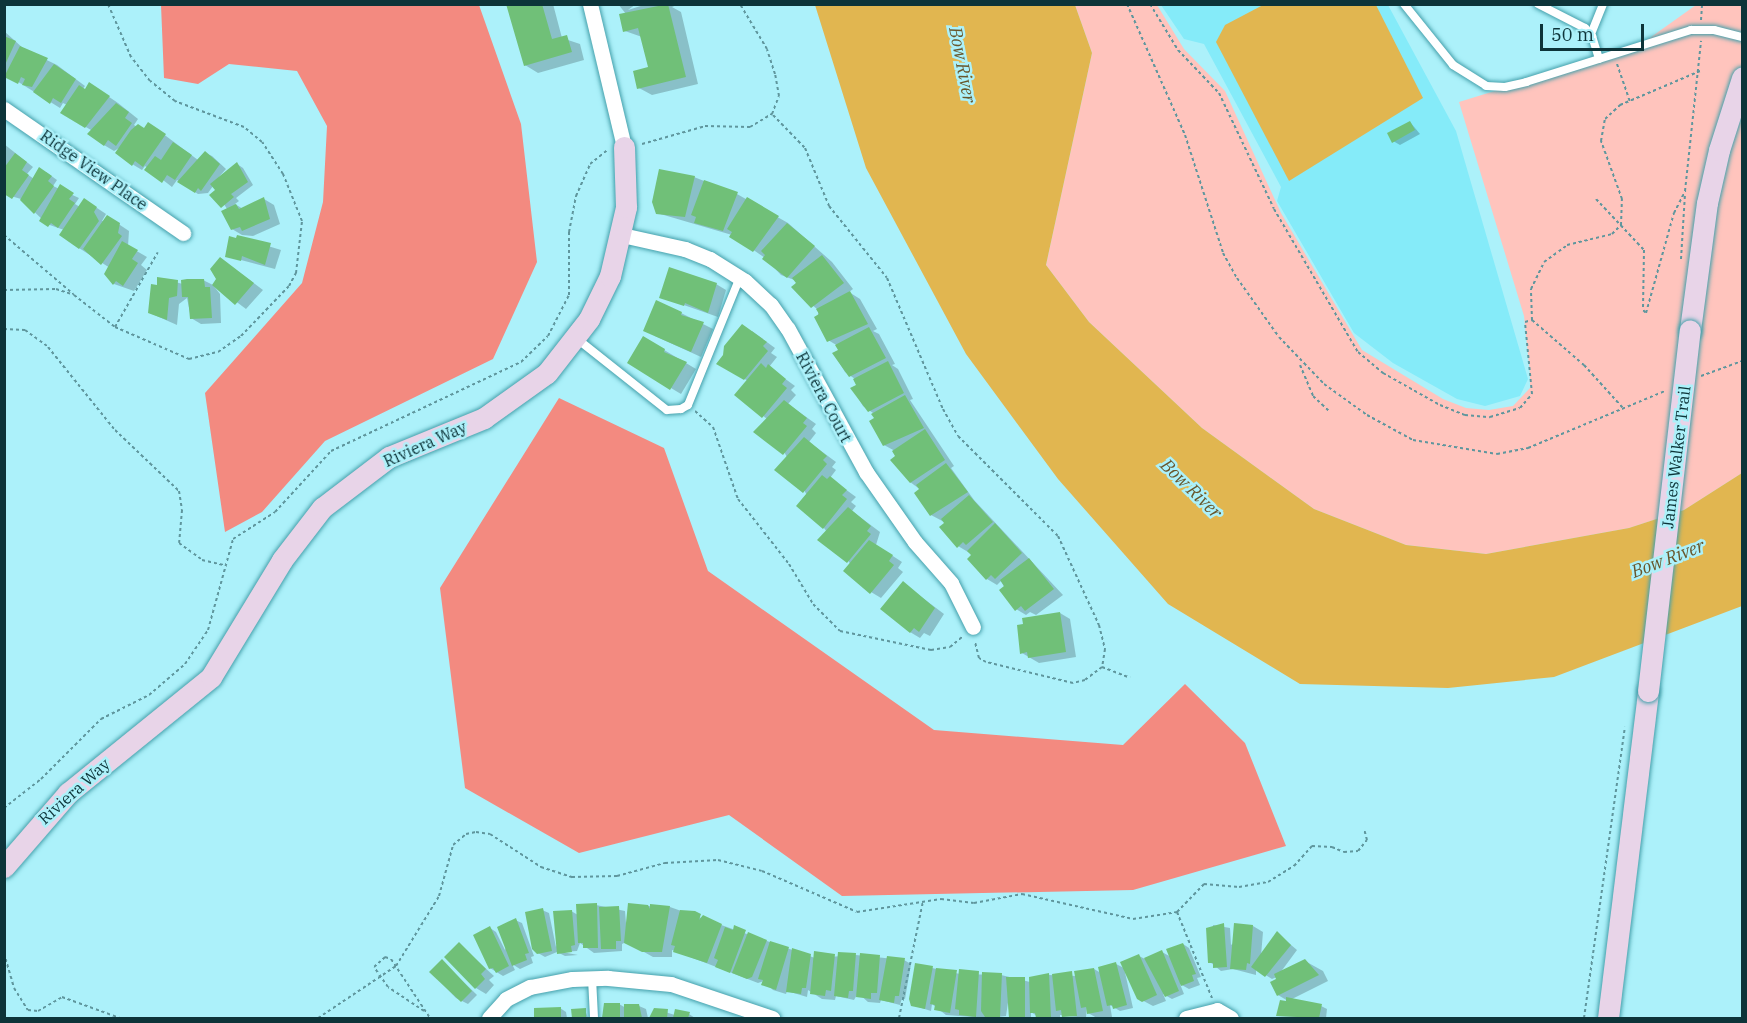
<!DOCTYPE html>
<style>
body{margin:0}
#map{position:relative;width:1747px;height:1023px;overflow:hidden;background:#acf1fa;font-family:"IBM Plex Serif",serif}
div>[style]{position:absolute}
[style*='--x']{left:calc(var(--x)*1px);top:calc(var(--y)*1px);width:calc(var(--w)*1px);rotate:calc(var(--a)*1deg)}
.built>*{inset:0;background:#85ebf9}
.green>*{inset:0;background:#ffc4bd}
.forest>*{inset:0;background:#f38a80}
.water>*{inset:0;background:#e1b650}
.shadow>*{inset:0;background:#0003}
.building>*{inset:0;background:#70c078}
.path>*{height:2px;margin-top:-1px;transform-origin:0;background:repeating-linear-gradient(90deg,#5f969d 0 3px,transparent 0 6px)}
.roads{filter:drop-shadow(0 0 2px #45a0ab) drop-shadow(0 0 2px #45a0ab)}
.lane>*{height:8px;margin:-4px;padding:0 4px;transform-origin:4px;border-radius:4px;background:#fff}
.street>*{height:15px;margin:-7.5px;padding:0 7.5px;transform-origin:7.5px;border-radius:7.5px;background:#fff}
.secondary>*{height:21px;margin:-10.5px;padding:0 10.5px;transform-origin:10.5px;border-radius:10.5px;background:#e8d4e8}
.bridges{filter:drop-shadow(0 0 2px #45a0ab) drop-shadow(0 0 2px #45a0ab)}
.secondary-bridge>*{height:21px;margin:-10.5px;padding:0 10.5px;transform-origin:10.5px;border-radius:10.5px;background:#e8d4e8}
span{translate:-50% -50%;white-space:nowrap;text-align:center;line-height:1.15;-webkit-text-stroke:5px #acf1fa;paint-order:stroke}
.street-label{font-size:16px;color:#0d3439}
.water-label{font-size:18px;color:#68562c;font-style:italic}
.frame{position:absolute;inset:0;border:6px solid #0d3439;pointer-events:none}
.scale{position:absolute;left:1540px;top:24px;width:104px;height:27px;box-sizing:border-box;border:3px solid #0d3439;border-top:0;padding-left:8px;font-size:18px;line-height:21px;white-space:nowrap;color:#0d3439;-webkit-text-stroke:4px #acf1fa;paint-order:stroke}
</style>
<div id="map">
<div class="built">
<i style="clip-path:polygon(1161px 5px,1388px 5px,1456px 131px,1528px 379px,1520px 396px,1485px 406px,1457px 399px,1393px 363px,1354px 333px,1277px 201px,1281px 187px,1204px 44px,1184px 39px)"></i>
</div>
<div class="green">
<i style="clip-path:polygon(1075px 5px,1157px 5px,1184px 49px,1225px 91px,1281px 213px,1362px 350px,1443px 399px,1466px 408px,1489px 410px,1513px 406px,1530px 388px,1530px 374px,1524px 316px,1459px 102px,1637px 47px,1696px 5px,1742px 5px,1742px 473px,1684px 510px,1629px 528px,1486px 554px,1406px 545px,1314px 509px,1202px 428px,1089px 322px,1046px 265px,1092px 53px)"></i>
</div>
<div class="forest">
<i style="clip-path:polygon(161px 5px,479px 5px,521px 124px,537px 262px,493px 359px,325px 441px,262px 512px,225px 532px,205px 393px,302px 283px,323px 202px,327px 126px,297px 71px,229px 64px,198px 84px,164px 78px)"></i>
<i style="clip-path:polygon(559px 398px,664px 448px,708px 571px,934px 730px,1123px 745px,1185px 684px,1245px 743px,1286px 846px,1133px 890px,842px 896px,729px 815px,579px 853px,465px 788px,440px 588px)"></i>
</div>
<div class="water">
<i style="clip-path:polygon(815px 5px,1075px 5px,1092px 53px,1046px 265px,1089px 322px,1202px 428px,1314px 509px,1406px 545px,1486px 554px,1629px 528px,1684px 510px,1742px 473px,1742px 606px,1554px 677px,1448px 688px,1300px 684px,1168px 604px,1058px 479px,966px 354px,866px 168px)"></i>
<i style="clip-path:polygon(1263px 5px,1376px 5px,1423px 98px,1289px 181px,1216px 42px,1225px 25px)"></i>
</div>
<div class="shadow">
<i style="clip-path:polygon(508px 4px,553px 4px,562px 38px,580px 44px,584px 60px,538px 73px,525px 65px)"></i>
<i style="clip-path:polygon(618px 4px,636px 4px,628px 10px,647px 4px,679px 4px,672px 7px,681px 12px,698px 84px,652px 95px,639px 88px,650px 69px,642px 37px,625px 31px,626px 14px)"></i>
<i style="clip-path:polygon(4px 31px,24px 49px,57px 65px,85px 86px,82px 90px,99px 90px,118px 103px,138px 119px,134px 125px,137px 127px,158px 130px,198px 160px,205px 153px,212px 156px,226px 169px,218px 178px,237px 164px,243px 168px,253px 185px,236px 198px,239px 201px,235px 204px,243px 209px,264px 199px,274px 205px,280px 224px,253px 236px,242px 235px,232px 229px,227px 209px,213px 186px,208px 193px,198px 194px,177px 180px,172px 187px,145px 166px,142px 170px,132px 164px,121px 147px,114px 151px,104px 145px,91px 130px,62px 113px,67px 105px,63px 103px,60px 108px,4px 73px)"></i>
<i style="clip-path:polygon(1410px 122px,1420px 134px,1400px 145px,1393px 141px)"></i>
<i style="clip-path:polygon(4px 144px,33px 167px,27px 174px,34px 179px,46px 172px,57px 180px,53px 186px,79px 198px,75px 204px,80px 207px,94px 206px,106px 214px,102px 221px,117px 223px,129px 231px,128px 246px,147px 257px,141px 265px,147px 270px,134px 291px,114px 284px,106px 274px,110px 268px,79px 248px,64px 230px,47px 224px,21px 199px,4px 194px)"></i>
<i style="clip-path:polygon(694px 177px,737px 194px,788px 223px,832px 262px,853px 289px,849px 292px,860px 299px,877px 329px,873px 331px,879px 334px,895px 364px,892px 365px,898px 369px,913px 399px,910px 400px,954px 466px,951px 468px,974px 500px,1063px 595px,1036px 615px,1030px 612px,1026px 615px,1016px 609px,1001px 581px,997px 585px,987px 579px,969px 559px,973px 555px,958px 546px,946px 523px,931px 515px,921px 490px,910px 482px,895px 451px,884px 445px,873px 413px,863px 406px,852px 388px,858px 385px,855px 379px,845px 372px,834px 354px,840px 351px,838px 346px,828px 340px,818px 322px,818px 310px,793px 288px,797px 281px,781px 275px,765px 258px,732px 235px,657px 213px)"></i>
<i style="clip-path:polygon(238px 237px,281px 250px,275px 269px,226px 256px)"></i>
<i style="clip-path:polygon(221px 259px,263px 290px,246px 309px,214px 285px,218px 280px)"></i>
<i style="clip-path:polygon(159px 278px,183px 284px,203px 280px,213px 285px,220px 294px,221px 323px,201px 324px,191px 318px,187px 298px,179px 304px,177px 325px,150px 313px)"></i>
<i style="clip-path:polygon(716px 284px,726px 290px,718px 317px,661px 297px)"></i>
<i style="clip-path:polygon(681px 313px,713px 329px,701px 357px,655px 336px)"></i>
<i style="clip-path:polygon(752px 331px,775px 348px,771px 353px,777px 357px,769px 367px,795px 386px,791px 390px,796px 395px,788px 404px,816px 424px,812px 429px,816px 433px,809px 442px,836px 462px,832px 467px,836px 470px,830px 478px,856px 497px,851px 502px,856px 506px,852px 511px,880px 532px,876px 545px,902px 562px,898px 568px,903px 572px,881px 598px,871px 592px,824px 528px,767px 419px,737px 395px,748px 381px,718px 363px)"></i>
<i style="clip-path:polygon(644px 338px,696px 369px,681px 394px,629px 363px)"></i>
<i style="clip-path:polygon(903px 583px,944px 614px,930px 636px,924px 633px,920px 638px,910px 632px)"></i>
<i style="clip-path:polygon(1060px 613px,1070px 619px,1076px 657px,1039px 663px,1022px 653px,1024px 619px)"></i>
<i style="clip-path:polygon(596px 905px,625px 911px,626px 923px,648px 906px,670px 907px,815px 958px,856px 955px,904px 960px,911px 964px,905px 999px,902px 998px,900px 1005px,881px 1000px,880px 1003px,868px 1002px,858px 993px,854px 1000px,836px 996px,835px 1000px,822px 999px,808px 990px,807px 997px,787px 991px,786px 994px,773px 990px,764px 981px,758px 983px,672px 950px,672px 957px,653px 957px,626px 942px,622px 944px,622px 951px,594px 953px,580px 943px,577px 951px,562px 952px,578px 955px,565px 956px,557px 952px,545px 957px,538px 953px,542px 910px,549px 913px,556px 947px,571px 911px,578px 915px)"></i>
<i style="clip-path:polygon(515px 920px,522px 923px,534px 956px,531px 957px,533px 963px,520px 969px,512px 964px,515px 970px,503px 976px,490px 968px,490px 928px,496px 932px,505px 950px)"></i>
<i style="clip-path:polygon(1213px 925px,1230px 928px,1231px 945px,1253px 926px,1263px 932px,1261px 956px,1277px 933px,1297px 950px,1280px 973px,1305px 961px,1323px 971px,1328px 981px,1288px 1001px,1278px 995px,1277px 977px,1272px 979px,1256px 969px,1256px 975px,1233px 969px,1221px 971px,1210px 962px)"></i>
<i style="clip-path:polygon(459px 944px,494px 976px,489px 980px,494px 985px,486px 994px,476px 988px)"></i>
<i style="clip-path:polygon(1183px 944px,1189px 948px,1201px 977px,1197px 978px,1200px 985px,1189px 989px,1180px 984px,1184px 994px,1172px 999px,1163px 994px,1166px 1001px,1153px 1006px,1138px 998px,1139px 956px,1145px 959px,1162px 952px,1171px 957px)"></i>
<i style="clip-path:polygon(442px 961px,477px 995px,468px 1004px,456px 998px,431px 972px)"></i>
<i style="clip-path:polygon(1116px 964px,1124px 968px,1133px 1008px,1120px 1011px,1110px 1005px,1112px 1017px,1097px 1018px,1088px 1013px,1087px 1004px,1086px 1018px,1060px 1015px,1060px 1018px,1040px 1018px,1031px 1012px,1031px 1018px,1012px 1018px,1009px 996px,1006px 1016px,986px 1018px,946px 1015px,932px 1004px,931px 1011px,912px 1005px,932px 968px,960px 974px,1001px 975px,1030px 982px,1049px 975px,1077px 976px,1094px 969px,1101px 973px)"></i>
<i style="clip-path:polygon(619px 1004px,626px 1008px,639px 1006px,646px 1009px,648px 1018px,605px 1018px,606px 1005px)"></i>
<i style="clip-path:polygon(1321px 1006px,1327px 1009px,1326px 1018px,1278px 1016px)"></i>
<i style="clip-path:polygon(560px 1008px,566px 1012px,567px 1018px,535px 1018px,535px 1009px)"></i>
<i style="clip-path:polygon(655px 1009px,675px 1015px,689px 1014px,695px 1018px,653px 1018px)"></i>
<i style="clip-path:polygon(573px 1010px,585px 1010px,588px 1018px,573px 1018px)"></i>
</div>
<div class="building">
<i style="clip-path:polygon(506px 4px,542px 4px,552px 39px,567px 35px,572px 52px,524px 66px)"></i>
<i style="clip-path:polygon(668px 4px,686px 77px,637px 89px,633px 71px,648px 67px,638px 28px,623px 32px,619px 14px)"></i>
<i style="clip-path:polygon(4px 36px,16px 41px,4px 67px)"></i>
<i style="clip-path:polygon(20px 46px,48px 58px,32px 87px,22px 85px,25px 79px,21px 77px,18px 84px,4px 77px)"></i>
<i style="clip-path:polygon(54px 64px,76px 79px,61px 103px,53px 98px,50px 104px,33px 92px)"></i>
<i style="clip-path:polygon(89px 82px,110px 96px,85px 128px,60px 113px,79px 85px,85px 89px)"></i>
<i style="clip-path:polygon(116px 103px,129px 112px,125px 118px,132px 123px,116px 146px,108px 140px,104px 146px,87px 134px)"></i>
<i style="clip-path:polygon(1410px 121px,1415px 130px,1392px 143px,1387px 133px)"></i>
<i style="clip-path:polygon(148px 122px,166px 134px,143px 167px,135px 161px,132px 166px,115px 153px,131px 130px,138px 124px,144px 128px)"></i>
<i style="clip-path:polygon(173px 142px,192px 155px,175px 180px,167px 175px,162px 183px,144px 170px,155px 156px,161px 160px)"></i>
<i style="clip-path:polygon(205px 151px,220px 164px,201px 191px,198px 188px,195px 193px,177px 182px)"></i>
<i style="clip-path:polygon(15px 153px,27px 162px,22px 170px,29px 175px,12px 199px,4px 194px,4px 168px)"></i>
<i style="clip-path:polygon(237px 162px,248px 182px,231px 194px,234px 197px,221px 208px,209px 195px,215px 190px,210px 184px)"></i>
<i style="clip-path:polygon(39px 167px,52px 176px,48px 181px,54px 186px,34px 214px,20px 200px)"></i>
<i style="clip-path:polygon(659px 169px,695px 176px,685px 217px,656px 214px,652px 202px)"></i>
<i style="clip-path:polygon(704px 180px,738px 192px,723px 231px,694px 223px,696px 217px,691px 215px)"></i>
<i style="clip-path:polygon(60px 184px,74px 193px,69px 199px,75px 203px,58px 228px,51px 223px,48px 227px,39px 221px)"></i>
<i style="clip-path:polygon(264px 197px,270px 219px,242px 231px,240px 227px,231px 230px,221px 211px,236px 204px,239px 209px)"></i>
<i style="clip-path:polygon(747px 197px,779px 216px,753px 252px,729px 237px,732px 232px,727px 229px)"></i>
<i style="clip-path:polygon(84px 198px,97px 207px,94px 212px,99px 221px,79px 249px,59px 235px)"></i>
<i style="clip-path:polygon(107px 215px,120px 223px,118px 233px,122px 236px,101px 265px,83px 249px)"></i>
<i style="clip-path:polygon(787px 223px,815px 246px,787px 278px,762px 259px,765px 255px,761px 251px)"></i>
<i style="clip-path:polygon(237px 235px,271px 243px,265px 265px,242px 256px,241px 261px,225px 257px,229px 236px,236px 238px)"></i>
<i style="clip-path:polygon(122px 241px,138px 250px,132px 259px,138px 263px,123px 286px,116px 281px,113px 285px,104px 274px)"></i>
<i style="clip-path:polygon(822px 255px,844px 283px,811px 308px,791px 287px,796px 283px,792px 278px)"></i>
<i style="clip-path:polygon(220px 257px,254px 283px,235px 305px,212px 285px,216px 279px,210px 269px)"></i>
<i style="clip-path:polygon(669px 267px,717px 283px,708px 313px,685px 303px,684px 306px,659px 298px)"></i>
<i style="clip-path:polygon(157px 277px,178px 280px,177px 296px,169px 298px,167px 320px,148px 313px,151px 284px,157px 285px)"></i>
<i style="clip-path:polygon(187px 279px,204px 279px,205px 287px,210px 287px,212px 318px,190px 319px,188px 297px,182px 297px,181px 280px)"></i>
<i style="clip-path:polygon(850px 291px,868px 324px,827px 342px,814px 317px,819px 314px,816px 309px)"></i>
<i style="clip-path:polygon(656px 300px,682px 312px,681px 315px,704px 322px,691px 352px,643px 331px)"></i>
<i style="clip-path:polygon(742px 324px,767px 342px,763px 346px,768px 351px,744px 380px,716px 364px,723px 355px,724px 346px)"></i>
<i style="clip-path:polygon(869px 327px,886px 358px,849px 377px,832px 353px,838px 350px,835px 345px)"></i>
<i style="clip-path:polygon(643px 336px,665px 349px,664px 352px,687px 362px,670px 390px,627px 363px)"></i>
<i style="clip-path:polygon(888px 361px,904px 393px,868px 412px,850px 388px,856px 385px,853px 379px)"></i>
<i style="clip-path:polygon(761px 363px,766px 368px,768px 364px,786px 379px,782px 384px,787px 388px,762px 418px,734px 395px)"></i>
<i style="clip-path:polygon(905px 395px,924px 428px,883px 446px,869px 421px,874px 418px,871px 414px)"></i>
<i style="clip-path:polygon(784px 400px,807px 418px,803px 423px,807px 426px,783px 455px,753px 432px)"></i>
<i style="clip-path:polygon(925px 429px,945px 460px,910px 483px,890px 460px,895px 456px,892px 451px)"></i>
<i style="clip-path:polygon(804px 437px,827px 456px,823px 460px,827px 464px,803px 493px,774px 470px)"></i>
<i style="clip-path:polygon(946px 463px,968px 492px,930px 516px,914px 493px,919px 489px,916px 485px)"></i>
<i style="clip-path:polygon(822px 475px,827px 479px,830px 476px,847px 490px,842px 495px,847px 499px,823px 529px,796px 506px)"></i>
<i style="clip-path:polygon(969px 495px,993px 522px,966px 545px,963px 542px,957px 548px,939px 527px,944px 523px,941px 519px)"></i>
<i style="clip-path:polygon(848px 507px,871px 526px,867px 531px,871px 534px,847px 563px,817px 540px)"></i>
<i style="clip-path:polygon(995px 523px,1022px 553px,995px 579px,991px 575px,986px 580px,967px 559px,971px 555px,967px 551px)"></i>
<i style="clip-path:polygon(869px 540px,893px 555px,889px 561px,894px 565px,870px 594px,843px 571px)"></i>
<i style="clip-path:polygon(1029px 558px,1054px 589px,1025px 611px,1021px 606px,1015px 611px,999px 590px,1004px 586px,1000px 580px)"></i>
<i style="clip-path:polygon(903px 581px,935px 608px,919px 632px,914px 628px,910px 633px,880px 609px)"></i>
<i style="clip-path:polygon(1060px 612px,1066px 652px,1028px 658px,1027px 652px,1020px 654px,1017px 625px,1023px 624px,1022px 618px)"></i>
<i style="clip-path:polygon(597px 903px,598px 948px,583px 948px,583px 943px,578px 943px,576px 904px)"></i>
<i style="clip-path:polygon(628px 903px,648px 905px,650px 909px,650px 904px,670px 906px,662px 952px,642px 952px,624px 943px)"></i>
<i style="clip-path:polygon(619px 906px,621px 941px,616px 941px,616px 949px,601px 949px,599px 907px)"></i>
<i style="clip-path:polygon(543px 908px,552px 951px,537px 954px,532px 949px,525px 912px)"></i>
<i style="clip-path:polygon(572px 910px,575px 945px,571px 946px,572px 952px,557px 954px,553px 911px)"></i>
<i style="clip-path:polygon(680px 910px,695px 911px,701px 914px,699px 920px,703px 915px,722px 924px,707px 963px,673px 952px,675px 946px,671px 945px)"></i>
<i style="clip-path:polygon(516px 918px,529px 953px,525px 954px,527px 960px,512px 966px,497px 927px)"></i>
<i style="clip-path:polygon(1224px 923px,1227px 967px,1213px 968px,1213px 963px,1208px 963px,1206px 928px)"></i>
<i style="clip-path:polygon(1234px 923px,1253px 925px,1250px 964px,1247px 963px,1246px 970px,1230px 969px)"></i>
<i style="clip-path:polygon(734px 925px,746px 930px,730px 973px,715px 967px,718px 960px,714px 958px,725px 927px,733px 930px)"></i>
<i style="clip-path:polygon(490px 926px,509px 966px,496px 973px,493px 968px,489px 969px,473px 935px)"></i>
<i style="clip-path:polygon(1277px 931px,1291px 945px,1265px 977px,1251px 967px)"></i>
<i style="clip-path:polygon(748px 932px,767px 940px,752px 977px,747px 979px,732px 973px)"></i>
<i style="clip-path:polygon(770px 941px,789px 947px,776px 990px,761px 985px,763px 980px,758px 979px)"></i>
<i style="clip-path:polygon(459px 942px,486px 969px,481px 974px,485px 979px,475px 989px,444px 957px)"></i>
<i style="clip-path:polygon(1183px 943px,1196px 974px,1192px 975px,1194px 981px,1181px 986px,1166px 949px)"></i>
<i style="clip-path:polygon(792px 948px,811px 954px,806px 988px,802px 988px,801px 994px,786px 992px)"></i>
<i style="clip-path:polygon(1162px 950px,1179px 991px,1165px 997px,1144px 958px)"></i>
<i style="clip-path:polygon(814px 951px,835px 954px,831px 991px,826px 990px,825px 996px,810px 994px)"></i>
<i style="clip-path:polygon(838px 952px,856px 953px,853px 991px,849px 991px,848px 998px,834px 996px)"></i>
<i style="clip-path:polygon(860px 953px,880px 955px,877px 993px,871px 993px,871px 999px,856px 997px)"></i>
<i style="clip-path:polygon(1139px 954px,1157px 995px,1142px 1002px,1137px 999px,1120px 962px)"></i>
<i style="clip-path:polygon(887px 956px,905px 958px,899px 996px,895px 996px,894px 1003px,879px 1000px)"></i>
<i style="clip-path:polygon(442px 959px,472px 991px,461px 1002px,429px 972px)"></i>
<i style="clip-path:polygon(1305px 959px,1319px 975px,1277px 996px,1270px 982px,1276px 979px,1274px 974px)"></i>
<i style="clip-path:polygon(1116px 962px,1127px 1005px,1113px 1009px,1112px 1005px,1107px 1006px,1098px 967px)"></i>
<i style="clip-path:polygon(915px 963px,933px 966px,925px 1009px,911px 1006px,909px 999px)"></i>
<i style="clip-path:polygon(936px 968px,957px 970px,950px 1013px,934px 1010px,935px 1005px,930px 1004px)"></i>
<i style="clip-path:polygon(1094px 968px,1103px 1011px,1087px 1014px,1086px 1007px,1081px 1008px,1074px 971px)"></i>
<i style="clip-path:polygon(959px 969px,979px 971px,976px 1017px,959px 1015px,959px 1010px,955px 1009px)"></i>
<i style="clip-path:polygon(1072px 971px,1077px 1016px,1062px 1017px,1061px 1010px,1056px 1011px,1052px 974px)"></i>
<i style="clip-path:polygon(982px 972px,1002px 973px,1000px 1018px,985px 1017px,981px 1011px)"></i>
<i style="clip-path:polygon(1049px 973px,1051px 1017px,1036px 1018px,1035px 1013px,1030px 1013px,1029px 977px)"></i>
<i style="clip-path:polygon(1006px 977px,1025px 977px,1025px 1018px,1009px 1018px)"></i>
<i style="clip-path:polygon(1286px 997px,1322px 1004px,1319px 1018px,1276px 1016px,1280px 1000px,1286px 1001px)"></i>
<i style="clip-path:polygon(604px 1003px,620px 1003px,620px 1018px,602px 1018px)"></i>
<i style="clip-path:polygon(624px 1004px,639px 1004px,642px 1018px,624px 1018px)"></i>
<i style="clip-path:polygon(561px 1007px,561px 1018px,534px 1018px,534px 1008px)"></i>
<i style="clip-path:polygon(586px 1008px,586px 1018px,572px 1018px,571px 1009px)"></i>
<i style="clip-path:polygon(654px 1008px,668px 1009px,667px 1018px,649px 1018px)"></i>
<i style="clip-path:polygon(675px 1009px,690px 1012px,688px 1018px,673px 1018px)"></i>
</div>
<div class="path">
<i style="--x:1127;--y:4;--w:143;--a:66.1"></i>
<i style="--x:1185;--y:135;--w:124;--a:72.1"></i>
<i style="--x:1223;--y:253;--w:29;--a:61"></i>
<i style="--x:1237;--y:278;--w:72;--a:54.6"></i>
<i style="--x:1279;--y:337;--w:65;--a:46.2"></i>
<i style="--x:1324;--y:384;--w:53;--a:35.8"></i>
<i style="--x:1367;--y:415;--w:52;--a:28.5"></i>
<i style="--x:1413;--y:440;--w:85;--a:9.5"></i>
<i style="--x:1497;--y:454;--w:32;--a:-11"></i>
<i style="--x:1528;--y:448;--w:148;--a:-22.6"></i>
<i style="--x:1150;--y:4;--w:54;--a:58.7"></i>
<i style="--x:1178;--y:50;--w:59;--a:46.4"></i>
<i style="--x:1219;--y:93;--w:128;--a:64.6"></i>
<i style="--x:1274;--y:209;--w:166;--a:59.6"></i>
<i style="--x:1358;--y:352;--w:33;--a:40"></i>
<i style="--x:1383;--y:373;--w:65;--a:29.3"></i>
<i style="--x:1440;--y:405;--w:27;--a:22"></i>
<i style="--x:1465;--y:415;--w:25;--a:5"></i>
<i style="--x:1490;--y:417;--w:31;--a:-17"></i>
<i style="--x:1520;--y:408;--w:18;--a:-49"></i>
<i style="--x:1532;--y:394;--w:72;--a:-95.6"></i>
<i style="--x:1525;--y:322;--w:7;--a:-16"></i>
<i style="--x:1532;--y:320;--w:69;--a:40.9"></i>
<i style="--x:1584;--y:365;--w:58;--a:47.8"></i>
<i style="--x:1701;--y:20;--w:16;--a:-86"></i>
<i style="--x:1617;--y:64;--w:39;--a:71"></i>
<i style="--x:773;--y:115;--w:46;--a:45.9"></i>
<i style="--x:805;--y:148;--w:63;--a:67.5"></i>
<i style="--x:829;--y:206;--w:92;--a:51.1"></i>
<i style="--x:887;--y:278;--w:142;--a:66.9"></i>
<i style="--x:943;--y:409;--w:31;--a:61"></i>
<i style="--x:958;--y:436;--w:141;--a:45"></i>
<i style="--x:1058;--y:536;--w:98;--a:65.3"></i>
<i style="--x:1099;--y:625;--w:25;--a:76"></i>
<i style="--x:1105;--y:649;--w:18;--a:99"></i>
<i style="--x:1102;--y:667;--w:21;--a:143"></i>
<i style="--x:1085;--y:680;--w:12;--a:166"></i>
<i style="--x:1073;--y:683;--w:89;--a:-166.4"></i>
<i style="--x:986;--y:662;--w:8;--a:-150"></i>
<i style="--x:979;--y:658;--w:16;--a:-104"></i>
<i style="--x:642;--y:144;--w:66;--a:-15.9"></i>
<i style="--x:705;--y:126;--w:45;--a:1.3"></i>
<i style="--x:750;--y:127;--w:26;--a:-31"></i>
<i style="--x:772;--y:114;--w:19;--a:-69"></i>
<i style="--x:779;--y:96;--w:22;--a:-100"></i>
<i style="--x:775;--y:74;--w:26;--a:-108"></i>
<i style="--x:767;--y:49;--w:52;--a:-121"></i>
<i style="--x:1596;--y:199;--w:70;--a:46.7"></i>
<i style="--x:1644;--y:250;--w:60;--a:91"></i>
<i style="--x:1643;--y:310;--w:4;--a:45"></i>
<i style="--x:1646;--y:313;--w:104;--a:-74.4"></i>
<i style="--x:1674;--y:213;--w:25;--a:-63"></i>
<i style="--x:1685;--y:191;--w:151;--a:-83.9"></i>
<i style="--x:4;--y:235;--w:91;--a:40.5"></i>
<i style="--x:1681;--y:259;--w:66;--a:-86.5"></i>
<i style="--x:4;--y:290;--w:52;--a:-1.1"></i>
<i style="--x:56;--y:289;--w:19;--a:18"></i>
<i style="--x:74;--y:295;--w:52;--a:38"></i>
<i style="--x:115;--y:327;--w:81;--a:23.4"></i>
<i style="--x:189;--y:359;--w:30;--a:-14"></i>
<i style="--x:218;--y:352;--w:28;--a:-35"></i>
<i style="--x:241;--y:336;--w:69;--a:-46.2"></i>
<i style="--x:289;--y:286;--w:15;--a:-62"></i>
<i style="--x:296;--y:273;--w:52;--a:-83.4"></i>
<i style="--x:302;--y:221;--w:51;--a:-112"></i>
<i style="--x:283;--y:174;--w:38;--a:-123"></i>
<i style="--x:262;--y:142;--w:23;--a:-140"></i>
<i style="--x:244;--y:127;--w:74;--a:-159.4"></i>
<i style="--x:175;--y:101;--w:32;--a:-141"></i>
<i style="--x:150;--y:81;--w:31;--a:-128"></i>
<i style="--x:131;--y:57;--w:58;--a:-113.5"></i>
<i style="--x:1532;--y:320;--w:31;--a:-92"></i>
<i style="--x:1531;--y:289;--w:30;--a:-64"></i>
<i style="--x:1544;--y:262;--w:29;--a:-36"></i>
<i style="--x:1567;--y:245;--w:46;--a:-13.7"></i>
<i style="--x:1612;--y:234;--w:13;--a:-45"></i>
<i style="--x:1621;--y:225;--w:26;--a:-88"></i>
<i style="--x:1622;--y:199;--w:62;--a:-109.9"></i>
<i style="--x:1601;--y:141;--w:22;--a:-80"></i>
<i style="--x:1605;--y:119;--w:21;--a:-43"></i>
<i style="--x:1620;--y:105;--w:87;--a:-23"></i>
<i style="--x:115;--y:327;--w:86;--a:-60.2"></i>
<i style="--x:4;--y:329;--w:21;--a:3"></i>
<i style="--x:25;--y:330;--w:29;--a:36"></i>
<i style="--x:48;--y:347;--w:107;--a:51.1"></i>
<i style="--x:115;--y:430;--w:88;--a:43.6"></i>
<i style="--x:179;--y:491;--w:19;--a:81"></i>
<i style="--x:182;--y:510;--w:33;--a:95"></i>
<i style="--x:179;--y:543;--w:29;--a:36"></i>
<i style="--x:202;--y:560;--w:22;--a:13"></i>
<i style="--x:1300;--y:365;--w:34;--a:67"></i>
<i style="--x:1313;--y:396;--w:23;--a:43"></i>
<i style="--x:1701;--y:376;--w:44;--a:-20.1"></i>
<i style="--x:695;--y:411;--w:24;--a:42"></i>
<i style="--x:713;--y:427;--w:76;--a:70.9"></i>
<i style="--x:738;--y:499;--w:83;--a:51.9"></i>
<i style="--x:789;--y:564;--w:47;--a:59"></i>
<i style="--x:813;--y:604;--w:38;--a:45"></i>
<i style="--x:840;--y:631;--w:93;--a:11.8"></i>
<i style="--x:931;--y:650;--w:19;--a:-9"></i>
<i style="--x:950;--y:647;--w:16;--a:-40"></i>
<i style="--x:1102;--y:667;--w:30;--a:21"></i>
<i style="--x:4;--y:808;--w:47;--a:-38.1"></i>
<i style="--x:41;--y:779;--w:85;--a:-45"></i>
<i style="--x:101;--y:719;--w:54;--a:-26.6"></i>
<i style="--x:149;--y:695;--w:48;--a:-40.7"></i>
<i style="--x:185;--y:664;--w:41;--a:-55.9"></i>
<i style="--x:208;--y:630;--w:94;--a:-74.6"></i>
<i style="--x:233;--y:539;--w:50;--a:-32.7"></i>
<i style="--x:275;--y:512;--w:83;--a:-47.4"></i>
<i style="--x:331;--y:451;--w:210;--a:-25.1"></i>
<i style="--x:521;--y:362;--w:37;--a:-44"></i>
<i style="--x:548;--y:336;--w:46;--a:-62.9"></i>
<i style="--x:569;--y:295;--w:63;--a:-90"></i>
<i style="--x:569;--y:232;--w:37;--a:-79"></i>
<i style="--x:576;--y:196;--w:35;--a:-66"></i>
<i style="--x:590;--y:164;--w:22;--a:-39"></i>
<i style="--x:1177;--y:912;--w:93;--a:67.9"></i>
<i style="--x:4;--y:953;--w:36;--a:74"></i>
<i style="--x:14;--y:988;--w:26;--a:58"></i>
<i style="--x:28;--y:1010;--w:10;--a:6"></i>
<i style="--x:38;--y:1011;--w:28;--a:-30"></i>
<i style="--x:62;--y:997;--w:62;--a:19.9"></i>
<i style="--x:424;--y:1011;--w:43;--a:-146.3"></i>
<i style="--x:388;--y:987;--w:24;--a:-125"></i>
<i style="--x:374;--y:967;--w:15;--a:-42"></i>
<i style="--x:385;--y:957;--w:6;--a:18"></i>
<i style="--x:391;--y:959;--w:71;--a:56.5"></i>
<i style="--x:176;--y:1018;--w:55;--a:0"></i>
<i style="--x:318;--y:1018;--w:94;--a:-33.7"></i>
<i style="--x:396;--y:966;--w:82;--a:-58.4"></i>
<i style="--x:439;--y:896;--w:53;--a:-74.6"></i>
<i style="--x:453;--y:845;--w:17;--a:-40"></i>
<i style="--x:466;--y:834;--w:10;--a:-11"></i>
<i style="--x:476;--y:832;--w:14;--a:8"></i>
<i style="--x:490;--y:834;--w:61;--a:32.9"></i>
<i style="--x:541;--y:867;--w:33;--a:18"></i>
<i style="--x:572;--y:877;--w:45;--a:-1.3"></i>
<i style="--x:617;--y:876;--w:50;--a:-15.2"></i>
<i style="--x:665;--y:863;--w:53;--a:-3.2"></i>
<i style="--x:718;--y:860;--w:45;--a:14"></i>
<i style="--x:762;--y:871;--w:103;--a:23.3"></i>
<i style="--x:857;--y:912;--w:85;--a:-8.8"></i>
<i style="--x:941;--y:899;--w:33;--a:7"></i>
<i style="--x:974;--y:903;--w:49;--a:-10.6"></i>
<i style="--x:1022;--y:894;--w:114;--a:12.7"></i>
<i style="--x:1133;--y:919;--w:45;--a:-9"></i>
<i style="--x:1177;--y:912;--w:39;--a:-46"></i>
<i style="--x:1204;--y:884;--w:35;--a:5"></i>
<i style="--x:1239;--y:887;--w:29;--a:-10"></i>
<i style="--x:1268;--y:882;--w:31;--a:-32"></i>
<i style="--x:1294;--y:866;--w:27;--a:-48"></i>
<i style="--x:1312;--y:846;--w:20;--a:3"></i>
<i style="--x:1332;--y:847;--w:13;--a:23"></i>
<i style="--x:1344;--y:852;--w:14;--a:-4"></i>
<i style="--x:1358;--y:851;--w:14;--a:-51"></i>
<i style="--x:1367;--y:840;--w:11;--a:-105"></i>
<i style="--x:899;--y:1018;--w:119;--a:-78.4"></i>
<i style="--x:1584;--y:1018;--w:294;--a:-82"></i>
</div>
<div class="roads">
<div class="lane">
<i style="--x:1404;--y:4;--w:78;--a:51.2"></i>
<i style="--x:1453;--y:65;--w:39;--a:32"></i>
<i style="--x:1486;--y:86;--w:19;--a:3"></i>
<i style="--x:1505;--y:87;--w:22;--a:-13"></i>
<i style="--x:1526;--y:82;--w:173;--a:-17.5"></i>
<i style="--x:1691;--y:30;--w:23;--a:0"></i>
<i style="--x:1714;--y:30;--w:29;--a:14"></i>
<i style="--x:1538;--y:4;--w:53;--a:27.1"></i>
<i style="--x:1585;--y:28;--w:11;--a:49"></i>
<i style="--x:1592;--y:36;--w:24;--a:73"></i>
<i style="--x:1591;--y:34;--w:32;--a:-68"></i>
<i style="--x:576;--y:338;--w:116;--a:38.4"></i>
<i style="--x:667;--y:410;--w:14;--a:-4"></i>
<i style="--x:681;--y:409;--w:8;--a:-30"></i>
<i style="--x:688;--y:405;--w:138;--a:-67.9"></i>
<i style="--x:592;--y:978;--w:40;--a:87.1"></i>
</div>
<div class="street">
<i style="--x:590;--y:4;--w:147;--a:76.6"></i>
<i style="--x:4;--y:109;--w:218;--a:34.7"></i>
<i style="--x:622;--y:235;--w:65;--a:12.5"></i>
<i style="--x:685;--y:249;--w:27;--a:22"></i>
<i style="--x:710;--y:259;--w:41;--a:32.2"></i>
<i style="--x:745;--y:281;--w:35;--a:43"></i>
<i style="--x:771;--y:305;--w:29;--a:55"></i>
<i style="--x:788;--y:329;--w:163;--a:61.4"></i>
<i style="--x:866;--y:472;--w:85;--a:55"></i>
<i style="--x:915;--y:542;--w:55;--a:48.7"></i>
<i style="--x:951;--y:583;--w:49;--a:63.4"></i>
<i style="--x:489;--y:1018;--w:25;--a:-48"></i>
<i style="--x:506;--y:999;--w:27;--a:-27"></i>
<i style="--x:530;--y:987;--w:43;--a:-10.8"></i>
<i style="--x:572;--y:979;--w:36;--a:-2"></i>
<i style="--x:608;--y:978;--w:63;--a:5.4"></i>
<i style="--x:671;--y:984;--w:107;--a:18.6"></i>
<i style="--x:1186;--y:1018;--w:32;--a:-14"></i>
<i style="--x:1217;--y:1010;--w:16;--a:30"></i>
</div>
<div class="secondary">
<i style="--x:1690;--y:330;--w:128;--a:-82.4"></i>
<i style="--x:1707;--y:203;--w:54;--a:-77.2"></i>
<i style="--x:1719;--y:150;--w:76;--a:-72.3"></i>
<i style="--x:4;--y:867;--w:98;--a:-49.1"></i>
<i style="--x:68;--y:793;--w:184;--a:-39"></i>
<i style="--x:211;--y:677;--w:137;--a:-58.7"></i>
<i style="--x:282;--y:560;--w:66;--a:-52.4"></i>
<i style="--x:322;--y:508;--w:84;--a:-37.3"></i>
<i style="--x:389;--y:457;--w:103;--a:-22.3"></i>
<i style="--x:484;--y:418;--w:77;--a:-35.5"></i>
<i style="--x:547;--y:373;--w:68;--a:-52.1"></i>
<i style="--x:589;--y:319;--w:48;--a:-64"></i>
<i style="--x:610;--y:276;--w:71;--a:-76.9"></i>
<i style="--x:626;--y:207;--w:60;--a:-91.9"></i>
<i style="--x:1608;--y:1018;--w:329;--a:-83"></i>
</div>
</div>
<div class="bridges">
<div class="secondary-bridge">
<i style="--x:1648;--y:691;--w:363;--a:-83.4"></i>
</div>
</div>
<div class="street-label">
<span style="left:94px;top:170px;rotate:35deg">Ridge View Place</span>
<span style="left:824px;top:397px;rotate:62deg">Riviera Court</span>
<span style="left:425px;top:444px;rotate:-24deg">Riviera Way</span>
<span style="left:1676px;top:457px;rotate:-83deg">James Walker Trail</span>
<span style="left:74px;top:791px;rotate:-42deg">Riviera Way</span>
</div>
<div class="water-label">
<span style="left:962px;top:65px;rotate:79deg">Bow River</span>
<span style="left:1191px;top:489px;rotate:44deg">Bow River</span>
<span style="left:1668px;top:559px;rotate:-21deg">Bow River</span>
</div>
<div class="frame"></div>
<div class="scale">50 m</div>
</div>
